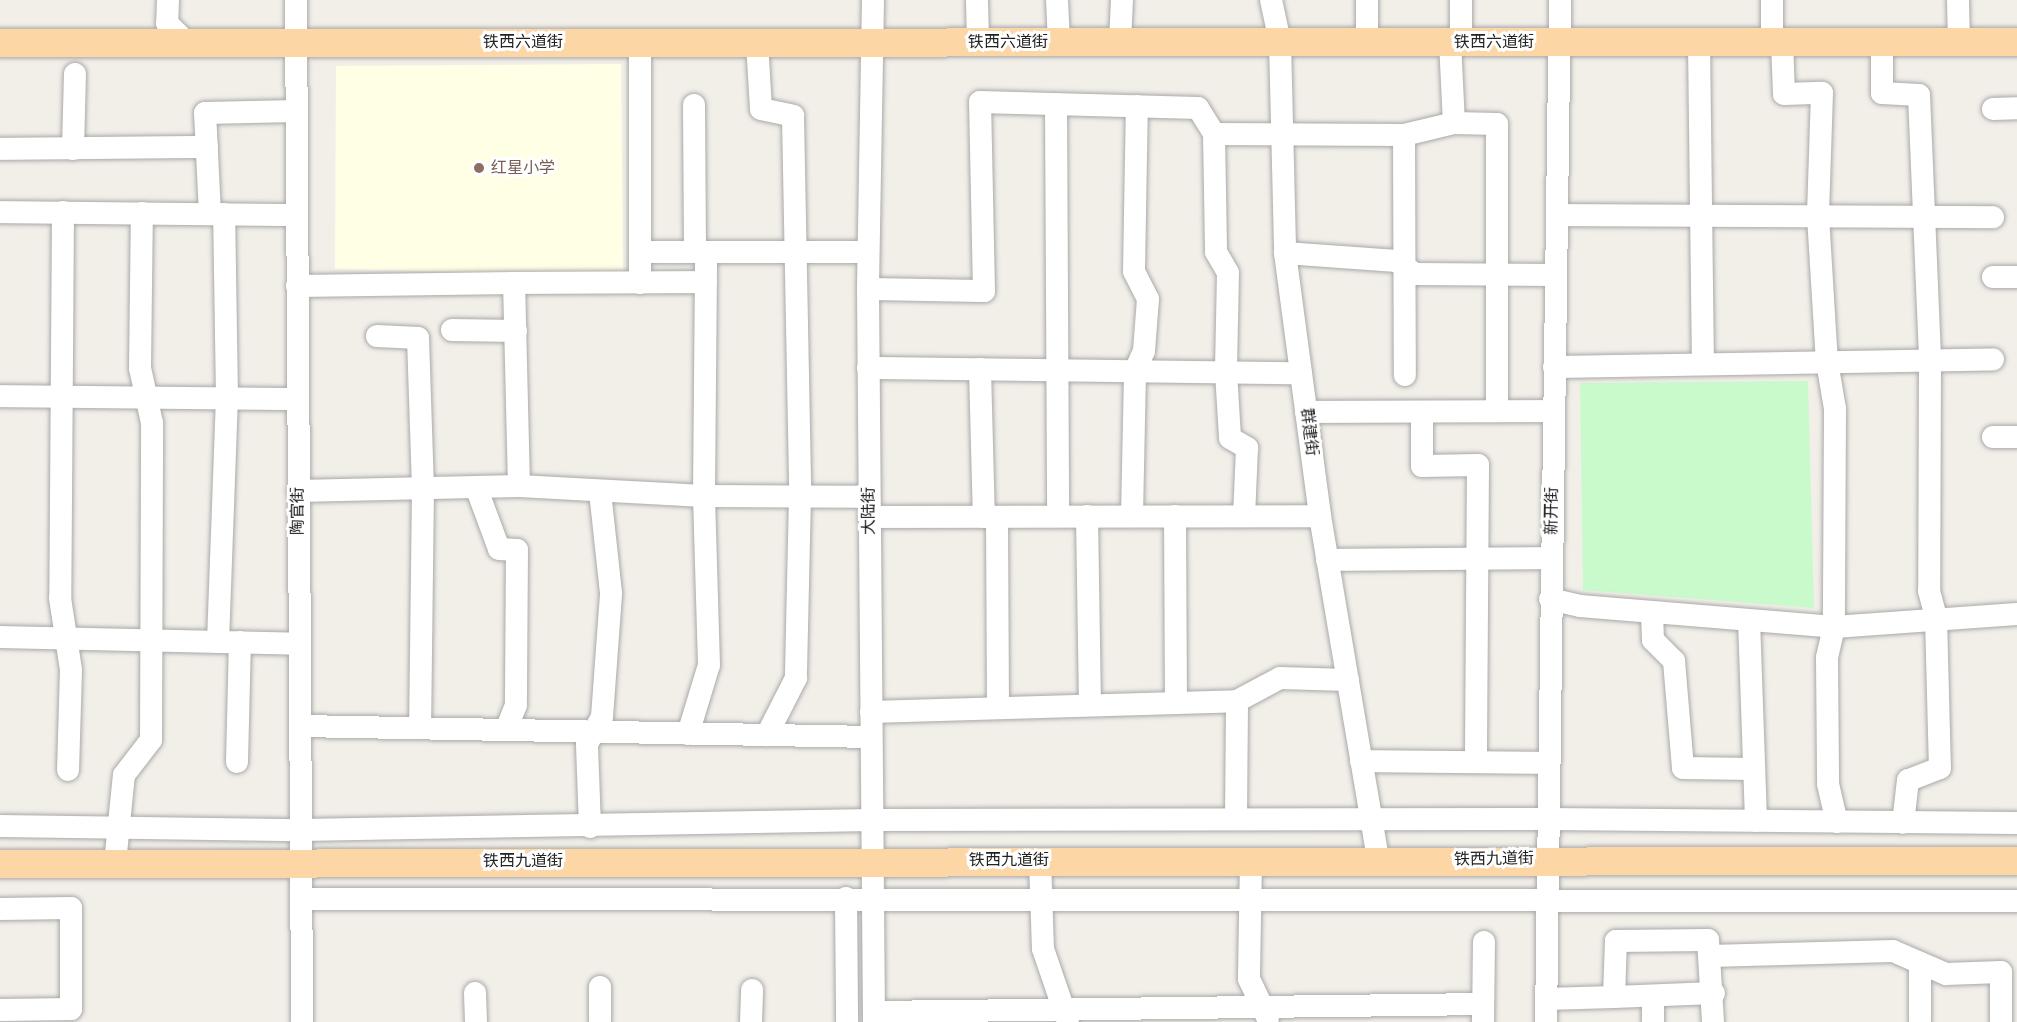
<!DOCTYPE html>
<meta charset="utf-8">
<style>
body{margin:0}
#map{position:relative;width:2017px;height:1022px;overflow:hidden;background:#f2efe9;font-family:"Roboto Condensed","Noto Sans SC",sans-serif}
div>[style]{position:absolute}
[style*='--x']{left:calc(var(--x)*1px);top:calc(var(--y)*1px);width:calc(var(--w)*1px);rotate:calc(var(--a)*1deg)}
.education>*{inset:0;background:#ffffe5}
.park>*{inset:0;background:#c8facc}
.roads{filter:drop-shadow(0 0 2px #a9a9a9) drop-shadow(0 0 2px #a9a9a9)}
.minor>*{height:22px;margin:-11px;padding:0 11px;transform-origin:11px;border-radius:11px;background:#fff}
.major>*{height:28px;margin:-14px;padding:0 14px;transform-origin:14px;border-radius:14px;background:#fcd6a4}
.dots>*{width:16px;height:16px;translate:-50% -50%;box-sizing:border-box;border:3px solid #fff;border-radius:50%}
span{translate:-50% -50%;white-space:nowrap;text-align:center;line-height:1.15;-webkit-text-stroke:6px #fff;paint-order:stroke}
.street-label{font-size:16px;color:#222}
.education-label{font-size:16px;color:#785e54}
.left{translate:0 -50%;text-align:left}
</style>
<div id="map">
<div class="education">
<i style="clip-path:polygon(621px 64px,623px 275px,335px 269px,336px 66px)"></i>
</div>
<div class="park">
<i style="clip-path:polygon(1808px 381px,1814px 608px,1583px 590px,1580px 383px)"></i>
</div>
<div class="roads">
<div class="minor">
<i style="--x:168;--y:0;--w:23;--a:92"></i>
<i style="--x:167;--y:23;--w:27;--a:45"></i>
<i style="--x:296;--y:0;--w:1022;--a:89.66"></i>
<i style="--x:873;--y:0;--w:289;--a:91"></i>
<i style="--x:868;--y:289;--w:733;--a:89.53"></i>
<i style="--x:977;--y:0;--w:42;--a:88.6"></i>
<i style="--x:1057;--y:0;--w:42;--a:87.3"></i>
<i style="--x:1271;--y:0;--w:43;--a:77.9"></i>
<i style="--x:1280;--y:42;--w:211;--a:88.6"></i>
<i style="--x:1285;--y:253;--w:265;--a:82.4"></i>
<i style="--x:1320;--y:516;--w:349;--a:80.4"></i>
<i style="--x:1367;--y:0;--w:42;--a:90"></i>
<i style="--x:1461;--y:0;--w:42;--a:90"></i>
<i style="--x:1772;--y:0;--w:42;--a:90"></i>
<i style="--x:1958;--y:0;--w:43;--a:88.7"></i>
<i style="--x:640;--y:42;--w:241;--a:90"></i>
<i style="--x:757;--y:42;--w:67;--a:86.6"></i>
<i style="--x:761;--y:109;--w:33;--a:12"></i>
<i style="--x:793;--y:116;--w:380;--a:88.9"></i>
<i style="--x:800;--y:496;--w:182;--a:91.3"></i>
<i style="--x:796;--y:678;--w:64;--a:117"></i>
<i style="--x:1120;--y:42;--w:42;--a:-87.3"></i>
<i style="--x:1450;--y:42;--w:81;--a:87.2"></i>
<i style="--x:1699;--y:42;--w:322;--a:89.3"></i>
<i style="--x:1782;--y:42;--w:52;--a:87.8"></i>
<i style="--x:1784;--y:94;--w:38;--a:-2"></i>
<i style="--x:1822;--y:93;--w:123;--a:91.9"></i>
<i style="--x:1818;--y:216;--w:146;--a:86.5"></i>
<i style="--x:1827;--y:362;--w:48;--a:80.3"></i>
<i style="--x:1835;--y:409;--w:218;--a:90.3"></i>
<i style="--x:1834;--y:627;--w:32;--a:103"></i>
<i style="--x:1827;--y:658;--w:126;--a:89.5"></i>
<i style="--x:1828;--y:784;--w:39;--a:77"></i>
<i style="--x:1882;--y:42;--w:51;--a:90"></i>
<i style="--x:1882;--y:93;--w:37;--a:3"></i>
<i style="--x:1919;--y:95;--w:265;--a:87.6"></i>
<i style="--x:1930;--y:360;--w:231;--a:90.2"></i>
<i style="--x:1929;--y:591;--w:28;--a:75"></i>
<i style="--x:1936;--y:618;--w:150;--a:88.5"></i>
<i style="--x:1940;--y:768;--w:34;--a:159"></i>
<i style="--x:1908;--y:780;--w:43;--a:96.6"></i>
<i style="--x:1056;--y:104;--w:412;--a:89.7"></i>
<i style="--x:694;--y:105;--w:147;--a:89.6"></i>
<i style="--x:1993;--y:109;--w:24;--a:-2"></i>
<i style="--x:1214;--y:134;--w:118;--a:89"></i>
<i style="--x:1216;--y:252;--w:24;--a:60"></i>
<i style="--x:1228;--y:273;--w:99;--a:91.2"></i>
<i style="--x:1226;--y:372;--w:66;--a:86.5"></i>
<i style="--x:1230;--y:438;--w:20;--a:30"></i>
<i style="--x:1247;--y:448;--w:68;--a:92.5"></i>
<i style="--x:1404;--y:135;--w:51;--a:-13.5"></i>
<i style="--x:1454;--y:123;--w:43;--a:1.3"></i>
<i style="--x:1497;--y:124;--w:287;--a:90"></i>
<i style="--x:0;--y:149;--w:207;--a:-0.6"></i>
<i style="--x:73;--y:149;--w:75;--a:-88.5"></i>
<i style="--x:0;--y:212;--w:297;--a:0.6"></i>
<i style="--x:63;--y:212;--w:386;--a:90.4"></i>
<i style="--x:60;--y:598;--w:73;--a:81.3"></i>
<i style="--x:71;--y:670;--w:100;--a:91.7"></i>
<i style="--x:210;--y:214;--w:101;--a:-92.8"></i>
<i style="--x:205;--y:113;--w:91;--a:-1.3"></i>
<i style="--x:1557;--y:215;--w:436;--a:0.3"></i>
<i style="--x:640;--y:252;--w:228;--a:0"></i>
<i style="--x:1285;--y:253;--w:112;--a:4.1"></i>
<i style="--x:1397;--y:261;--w:22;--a:36"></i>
<i style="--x:1415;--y:274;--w:141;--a:0.4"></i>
<i style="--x:1993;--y:277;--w:24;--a:0"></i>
<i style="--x:297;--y:286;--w:217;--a:-0.8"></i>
<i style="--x:868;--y:289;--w:116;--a:1"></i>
<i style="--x:984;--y:291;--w:189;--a:-91.2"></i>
<i style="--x:980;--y:102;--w:218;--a:1.6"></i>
<i style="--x:1198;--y:108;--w:31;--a:58"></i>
<i style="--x:1214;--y:134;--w:190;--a:0.3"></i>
<i style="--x:1404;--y:135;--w:240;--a:89.8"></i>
<i style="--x:452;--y:330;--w:64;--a:0.9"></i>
<i style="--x:377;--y:336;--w:41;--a:2.8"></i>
<i style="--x:418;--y:338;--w:150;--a:88.1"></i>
<i style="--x:423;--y:488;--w:240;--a:90.7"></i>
<i style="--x:1554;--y:367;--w:439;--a:-1"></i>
<i style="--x:868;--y:368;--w:433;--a:0.7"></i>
<i style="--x:980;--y:369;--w:148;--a:88.5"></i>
<i style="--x:0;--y:396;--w:298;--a:0.6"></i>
<i style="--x:1306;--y:412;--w:247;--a:-0.2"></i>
<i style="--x:1422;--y:412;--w:54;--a:90"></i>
<i style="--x:1422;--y:466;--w:56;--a:-1"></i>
<i style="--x:1478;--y:465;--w:297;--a:90.4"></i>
<i style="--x:1993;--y:437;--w:24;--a:0"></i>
<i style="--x:519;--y:486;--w:203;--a:-91.4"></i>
<i style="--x:514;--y:283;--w:192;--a:-0.3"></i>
<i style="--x:476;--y:487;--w:66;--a:69.6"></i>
<i style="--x:499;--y:549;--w:18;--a:3"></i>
<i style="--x:517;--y:550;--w:155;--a:90.4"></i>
<i style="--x:516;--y:705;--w:27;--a:112"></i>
<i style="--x:298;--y:491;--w:221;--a:-1.3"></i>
<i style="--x:519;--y:486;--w:185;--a:3.1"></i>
<i style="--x:704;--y:496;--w:165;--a:0.3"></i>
<i style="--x:1087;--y:516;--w:189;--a:89.1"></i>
<i style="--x:1132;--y:516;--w:145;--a:-88.8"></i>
<i style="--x:1135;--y:371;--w:22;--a:-66"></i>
<i style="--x:1144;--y:351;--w:52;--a:-85.6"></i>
<i style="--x:1148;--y:299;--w:31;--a:-117"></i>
<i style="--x:1134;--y:271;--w:165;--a:-89"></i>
<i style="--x:1175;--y:516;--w:186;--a:89.7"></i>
<i style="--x:869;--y:517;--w:451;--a:-0.1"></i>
<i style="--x:997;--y:517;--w:191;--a:89.7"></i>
<i style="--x:1327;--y:560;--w:224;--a:-0.5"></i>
<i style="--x:1550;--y:599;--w:31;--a:13"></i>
<i style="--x:1580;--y:606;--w:255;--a:4.7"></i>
<i style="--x:1834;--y:627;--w:183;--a:-4.1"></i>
<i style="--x:1652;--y:612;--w:28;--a:88"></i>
<i style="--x:1653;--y:640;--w:30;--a:45"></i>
<i style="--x:1674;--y:661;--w:107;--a:85.2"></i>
<i style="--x:1683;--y:768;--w:71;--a:0.8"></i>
<i style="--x:1749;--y:620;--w:201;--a:88"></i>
<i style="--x:0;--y:637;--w:299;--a:1.3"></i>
<i style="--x:218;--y:642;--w:244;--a:-87.9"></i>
<i style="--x:227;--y:398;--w:184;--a:-90.9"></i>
<i style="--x:871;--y:712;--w:366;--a:-1.7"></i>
<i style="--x:1237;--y:701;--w:49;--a:-28.1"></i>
<i style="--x:1280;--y:678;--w:68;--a:1.7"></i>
<i style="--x:300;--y:726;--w:571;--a:1.1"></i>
<i style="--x:688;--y:734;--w:72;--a:-73.1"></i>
<i style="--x:709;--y:665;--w:169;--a:-91.7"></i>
<i style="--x:704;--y:496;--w:244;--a:-89.5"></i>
<i style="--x:1361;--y:761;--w:186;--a:0.6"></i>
<i style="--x:237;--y:762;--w:120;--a:-88.6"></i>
<i style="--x:1236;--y:819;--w:118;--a:-89.5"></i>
<i style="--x:0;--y:826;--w:300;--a:0.8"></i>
<i style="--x:300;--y:830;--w:572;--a:-1"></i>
<i style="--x:872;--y:820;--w:674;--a:-0.09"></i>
<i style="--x:1546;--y:819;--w:471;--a:0.5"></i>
<i style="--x:590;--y:827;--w:83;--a:-92.1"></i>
<i style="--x:587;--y:744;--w:31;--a:-61"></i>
<i style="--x:602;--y:717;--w:124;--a:-85.8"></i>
<i style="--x:611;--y:593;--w:102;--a:-96.2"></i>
<i style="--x:1040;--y:860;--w:89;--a:88.1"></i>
<i style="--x:1043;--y:949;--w:77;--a:71.1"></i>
<i style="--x:1251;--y:860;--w:119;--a:91"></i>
<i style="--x:1249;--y:979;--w:44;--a:64.6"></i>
<i style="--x:115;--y:863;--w:88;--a:-84.2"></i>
<i style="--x:124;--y:775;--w:44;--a:-52.4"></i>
<i style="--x:151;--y:740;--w:317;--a:-89.8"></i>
<i style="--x:152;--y:423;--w:56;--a:-102.3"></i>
<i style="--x:140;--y:368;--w:155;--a:-89.3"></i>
<i style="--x:846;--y:898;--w:124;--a:89.5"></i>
<i style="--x:301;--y:899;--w:1716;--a:0.07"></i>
<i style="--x:0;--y:909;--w:71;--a:-0.8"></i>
<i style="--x:71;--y:908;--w:101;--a:90"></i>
<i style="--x:71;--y:1009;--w:71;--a:179.2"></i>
<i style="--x:1710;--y:956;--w:183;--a:-1.6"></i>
<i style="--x:1893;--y:951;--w:58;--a:23.5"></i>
<i style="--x:1946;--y:974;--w:55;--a:-2.1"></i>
<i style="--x:2001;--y:972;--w:50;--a:90"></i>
<i style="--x:600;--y:987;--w:35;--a:90"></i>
<i style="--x:475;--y:993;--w:29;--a:88"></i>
<i style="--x:1614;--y:997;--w:100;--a:-2.3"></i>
<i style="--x:1546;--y:999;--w:68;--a:-1.7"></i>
<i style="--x:1614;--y:997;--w:56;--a:-88"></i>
<i style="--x:1616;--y:941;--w:92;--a:-0.6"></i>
<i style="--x:1708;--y:940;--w:82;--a:86.5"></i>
<i style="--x:874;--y:1012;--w:609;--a:-0.75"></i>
<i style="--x:751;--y:1022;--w:32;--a:-88"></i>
<i style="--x:1483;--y:1022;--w:80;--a:-89.3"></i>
<i style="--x:1546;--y:1022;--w:1022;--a:-89.22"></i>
<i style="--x:1653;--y:1022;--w:26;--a:-90"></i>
<i style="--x:1920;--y:1022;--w:59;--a:-90"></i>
</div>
<div class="major">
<i style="--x:0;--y:43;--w:2017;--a:-0.03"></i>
<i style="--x:0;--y:864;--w:2017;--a:-0.09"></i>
</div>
</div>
<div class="dots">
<i style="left:479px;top:168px;background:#8d6e63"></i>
</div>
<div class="street-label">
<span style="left:523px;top:42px">铁西六道街</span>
<span style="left:1008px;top:42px">铁西六道街</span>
<span style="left:1494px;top:42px">铁西六道街</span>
<span style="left:1309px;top:432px;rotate:83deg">群建街</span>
<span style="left:298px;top:511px;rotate:-90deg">陶官街</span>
<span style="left:869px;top:511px;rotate:-90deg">大陆街</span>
<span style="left:1552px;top:511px;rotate:-89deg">新开街</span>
<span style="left:1494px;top:859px;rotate:-1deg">铁西九道街</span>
<span style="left:1009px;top:860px">铁西九道街</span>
<span style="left:523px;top:861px">铁西九道街</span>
</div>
<div class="education-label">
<span class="left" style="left:491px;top:168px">红星小学</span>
</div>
</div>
